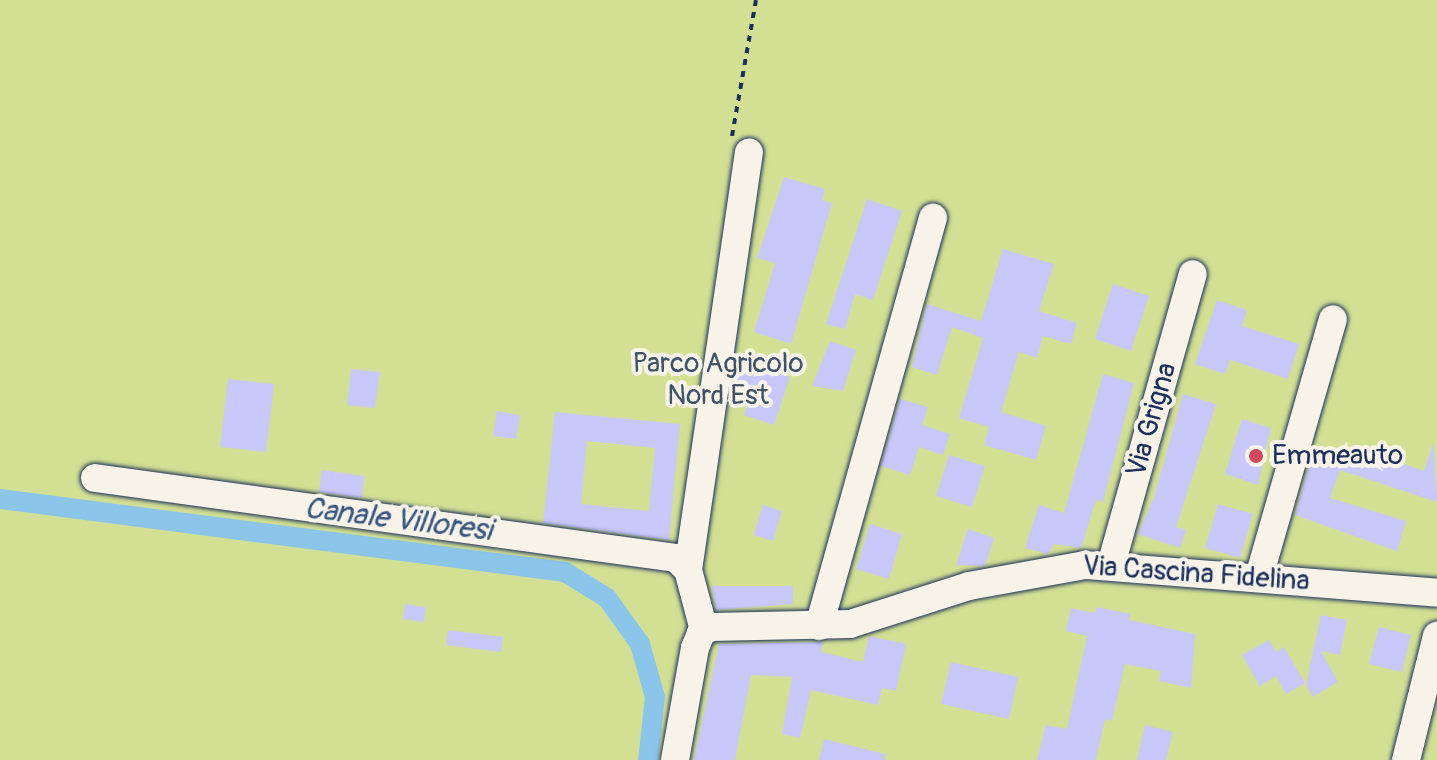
<!DOCTYPE html>
<style>
body{margin:0}
#map{position:relative;width:1437px;height:760px;overflow:hidden;background:#eeeaec;font-family:Pangolin,sans-serif}
div>[style]{position:absolute}
[style*='--x']{left:calc(var(--x)*1px);top:calc(var(--y)*1px);width:calc(var(--w)*1px);rotate:calc(var(--a)*1deg)}
.green>*{inset:0;background:#d3e093}
.canal>*{height:20px;margin:-10px;padding:0 10px;transform-origin:10px;border-radius:10px;background:#8bc6ea}
.building>*{inset:0;background:#c9c8fa}
.path>*{height:4px;margin-top:-2px;transform-origin:0;background:repeating-linear-gradient(90deg,#1b2f5e 0 6px,transparent 0 12px)}
.roads{filter:drop-shadow(0 0 2px #1b2f5e) drop-shadow(0 0 2px #1b2f5e)}
.minor>*{height:28px;margin:-14px;padding:0 14px;transform-origin:14px;border-radius:14px;background:#f7f3e8}
.dots>*{width:22px;height:22px;translate:-50% -50%;box-sizing:border-box;border:4px solid #f7f3e8;border-radius:50%}
span{translate:-50% -50%;white-space:nowrap;text-align:center;line-height:1.15;-webkit-text-stroke:8px #f7f3e8;paint-order:stroke}
.park-label{font-size:28px;color:#405269}
.street-label{font-size:28px;color:#1b2f5e}
.poi-label{font-size:28px;color:#1b2f5e}
.left{translate:0 -50%;text-align:left}
.water-label{font-size:30px;color:#375581;font-style:italic}
</style>
<div id="map">
<div class="green">
<i style="clip-path:polygon(0 0,1437px 0,1437px 760px,0 760px)"></i>
</div>
<div class="canal">
<i style="--x:0;--y:499;--w:570;--a:7.36"></i>
<i style="--x:565;--y:572;--w:49;--a:31.8"></i>
<i style="--x:607;--y:598;--w:57;--a:54.3"></i>
<i style="--x:640;--y:644;--w:55;--a:74.2"></i>
<i style="--x:655;--y:697;--w:63;--a:96.3"></i>
</div>
<div class="building">
<i style="clip-path:polygon(784px 177px,825px 189px,822px 200px,832px 203px,791px 344px,754px 332px,775px 263px,757px 258px)"></i>
<i style="clip-path:polygon(867px 199px,902px 211px,873px 300px,855px 294px,845px 329px,826px 324px)"></i>
<i style="clip-path:polygon(1003px 249px,1054px 264px,1039px 311px,1077px 323px,1071px 344px,1043px 336px,1037px 358px,1019px 352px,1001px 412px,1046px 426px,1036px 460px,984px 445px,989px 427px,959px 418px,983px 338px,952px 327px,937px 375px,912px 367px,927px 304px,981px 321px)"></i>
<i style="clip-path:polygon(1113px 284px,1149px 296px,1131px 351px,1095px 339px)"></i>
<i style="clip-path:polygon(1217px 300px,1247px 310px,1242px 326px,1299px 344px,1288px 379px,1230px 360px,1225px 374px,1195px 364px)"></i>
<i style="clip-path:polygon(830px 341px,856px 350px,843px 391px,812px 386px)"></i>
<i style="clip-path:polygon(744px 362px,790px 377px,774px 425px,744px 415px,751px 393px,735px 387px)"></i>
<i style="clip-path:polygon(351px 369px,380px 372px,375px 408px,347px 405px)"></i>
<i style="clip-path:polygon(1103px 374px,1134px 383px,1103px 502px,1096px 500px,1081px 548px,1054px 544px,1048px 554px,1025px 548px,1039px 505px,1064px 513px)"></i>
<i style="clip-path:polygon(228px 379px,274px 384px,266px 452px,220px 447px)"></i>
<i style="clip-path:polygon(1183px 394px,1216px 404px,1176px 527px,1186px 530px,1180px 548px,1138px 534px,1154px 497px)"></i>
<i style="clip-path:polygon(900px 399px,928px 407px,922px 425px,950px 434px,943px 455px,919px 447px,910px 475px,881px 466px)"></i>
<i style="clip-path:polygon(497px 411px,520px 415px,516px 439px,493px 436px)"></i>
<i style="clip-path:polygon(evenodd,555px 412px,680px 424px,669px 540px,543px 523px,555px 412px,587px 441px,655px 448px,649px 511px,581px 504px,587px 441px)"></i>
<i style="clip-path:polygon(1242px 419px,1271px 428px,1258px 485px,1225px 474px)"></i>
<i style="clip-path:polygon(1434px 442px,1437px 502px,1340px 470px,1330px 498px,1406px 521px,1397px 551px,1295px 515px,1315px 445px,1371px 463px,1374px 454px,1424px 471px)"></i>
<i style="clip-path:polygon(949px 455px,985px 466px,972px 507px,936px 496px)"></i>
<i style="clip-path:polygon(322px 470px,364px 476px,362px 498px,319px 492px)"></i>
<i style="clip-path:polygon(1218px 504px,1253px 514px,1240px 558px,1205px 548px)"></i>
<i style="clip-path:polygon(763px 505px,782px 511px,773px 541px,754px 535px)"></i>
<i style="clip-path:polygon(870px 524px,902px 534px,889px 579px,856px 569px)"></i>
<i style="clip-path:polygon(968px 529px,994px 538px,985px 566px,956px 565px)"></i>
<i style="clip-path:polygon(712px 586px,793px 586px,793px 604px,716px 610px)"></i>
<i style="clip-path:polygon(405px 604px,426px 607px,424px 622px,403px 619px)"></i>
<i style="clip-path:polygon(1097px 607px,1130px 614px,1129px 620px,1195px 634px,1191px 688px,1159px 681px,1161px 671px,1125px 664px,1112px 721px,1105px 719px,1096px 760px,1037px 760px,1046px 725px,1067px 729px,1087px 636px,1066px 631px,1071px 608px,1095px 613px)"></i>
<i style="clip-path:polygon(1321px 615px,1347px 620px,1340px 655px,1321px 651px,1338px 682px,1313px 697px,1306px 685px)"></i>
<i style="clip-path:polygon(1379px 627px,1411px 635px,1402px 672px,1369px 664px)"></i>
<i style="clip-path:polygon(448px 630px,503px 637px,501px 652px,446px 645px)"></i>
<i style="clip-path:polygon(869px 636px,906px 644px,896px 691px,882px 688px,878px 705px,811px 690px,800px 738px,782px 734px,792px 677px,751px 675px,735px 760px,694px 760px,719px 644px,823px 642px,821px 652px,863px 662px)"></i>
<i style="clip-path:polygon(1269px 640px,1276px 652px,1284px 647px,1305px 683px,1286px 694px,1276px 676px,1260px 686px,1242px 655px)"></i>
<i style="clip-path:polygon(951px 662px,1018px 677px,1009px 719px,941px 704px)"></i>
<i style="clip-path:polygon(1145px 725px,1173px 732px,1166px 760px,1137px 760px)"></i>
<i style="clip-path:polygon(824px 739px,885px 754px,885px 760px,819px 760px)"></i>
</div>
<div class="path">
<i style="--x:732;--y:136;--w:138;--a:-80"></i>
</div>
<div class="roads">
<div class="minor">
<i style="--x:95;--y:478;--w:586;--a:7.84"></i>
<i style="--x:676;--y:558;--w:17;--a:45"></i>
<i style="--x:688;--y:570;--w:62;--a:75.1"></i>
<i style="--x:1111;--y:565;--w:302;--a:-74.3"></i>
<i style="--x:688;--y:570;--w:422;--a:-81.7"></i>
<i style="--x:1259;--y:577;--w:268;--a:-74"></i>
<i style="--x:819;--y:626;--w:424;--a:-74.4"></i>
<i style="--x:675;--y:760;--w:114;--a:-79.9"></i>
<i style="--x:695;--y:648;--w:16;--a:-68"></i>
<i style="--x:701;--y:633;--w:12;--a:-31"></i>
<i style="--x:711;--y:627;--w:139;--a:-1.2"></i>
<i style="--x:850;--y:624;--w:125;--a:-17.7"></i>
<i style="--x:969;--y:586;--w:118;--a:-10.3"></i>
<i style="--x:1085;--y:565;--w:353;--a:4.5"></i>
<i style="--x:1406;--y:760;--w:128;--a:-76"></i>
</div>
</div>
<div class="dots">
<i style="left:1256px;top:456px;background:#d1495b"></i>
</div>
<div class="park-label">
<span style="left:718px;top:380px">Parco Agricolo<br>Nord Est</span>
</div>
<div class="street-label">
<span style="left:1152px;top:420px;rotate:-74deg">Via Grigna</span>
<span style="left:1196px;top:574px;rotate:4deg">Via Cascina Fidelina</span>
</div>
<div class="poi-label">
<span class="left" style="left:1272px;top:456px">Emmeauto</span>
</div>
<div class="water-label">
<span style="left:398px;top:520px;rotate:7deg">Canale Villoresi</span>
</div>
</div>
